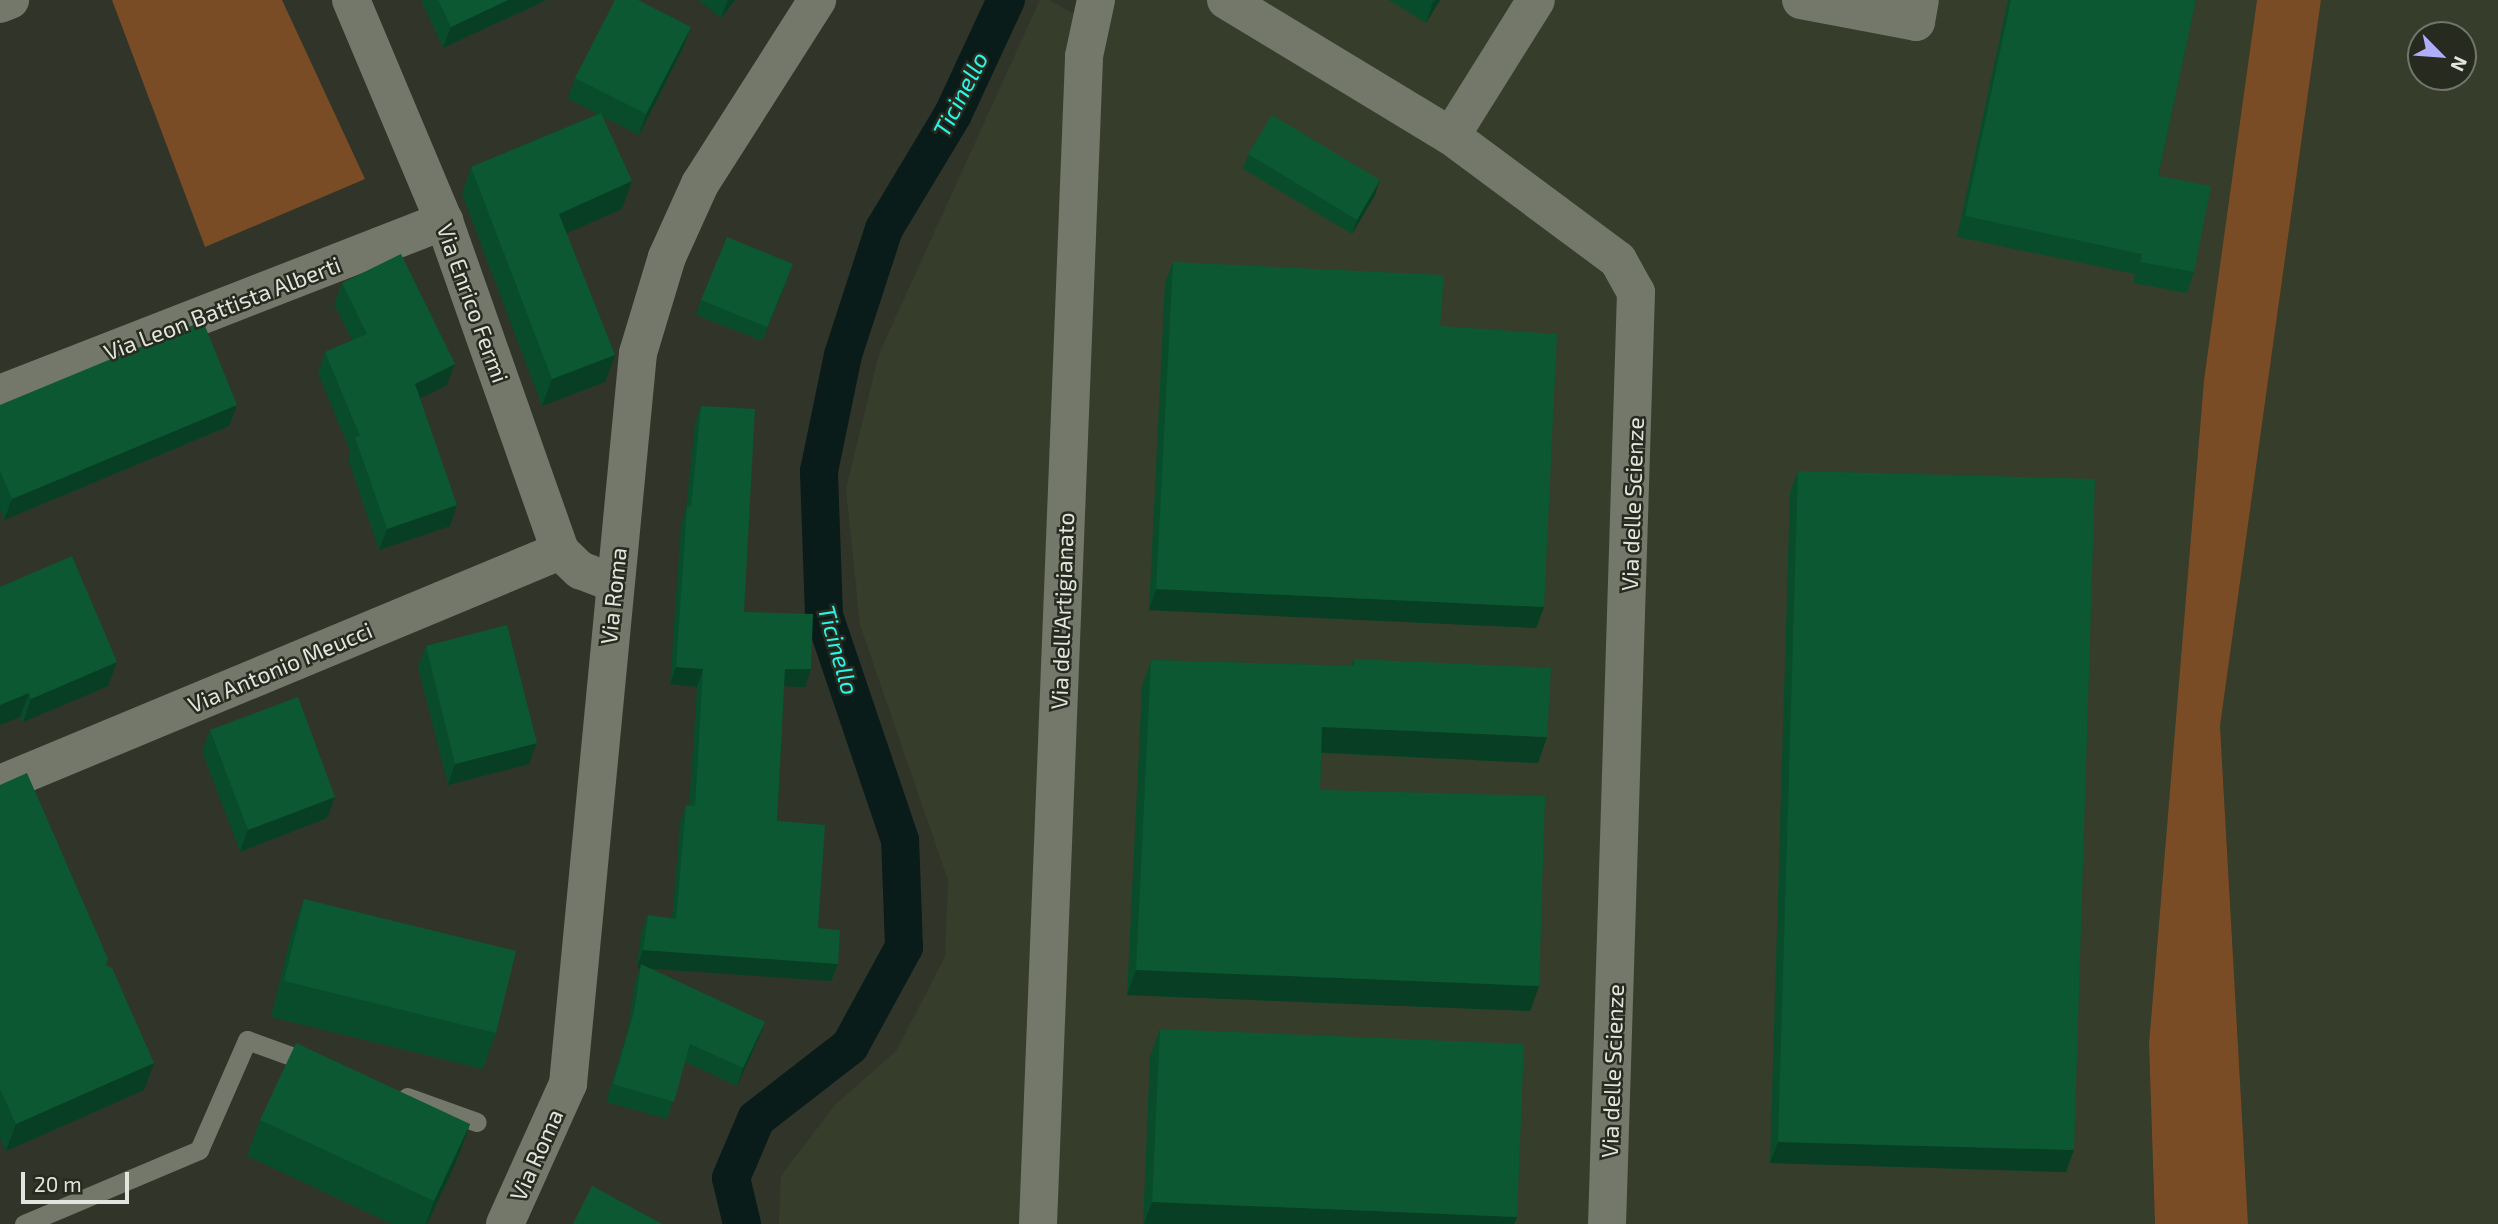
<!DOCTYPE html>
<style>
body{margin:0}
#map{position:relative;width:2498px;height:1224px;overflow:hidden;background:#313529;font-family:"Exo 2",sans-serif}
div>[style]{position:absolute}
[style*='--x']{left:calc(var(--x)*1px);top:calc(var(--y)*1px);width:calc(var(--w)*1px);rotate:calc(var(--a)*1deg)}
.built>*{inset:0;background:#373d2b}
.green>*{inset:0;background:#7a4c25}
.canal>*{height:38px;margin:-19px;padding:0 19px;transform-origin:19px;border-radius:19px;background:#0a1c1a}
.service>*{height:19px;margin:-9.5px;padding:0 9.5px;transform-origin:9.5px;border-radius:9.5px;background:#73786a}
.minor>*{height:38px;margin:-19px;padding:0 19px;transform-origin:19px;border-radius:19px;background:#73786a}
.tertiary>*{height:38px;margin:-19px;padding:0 19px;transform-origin:19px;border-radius:19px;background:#73786a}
.wall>*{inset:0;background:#094c2b}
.shaded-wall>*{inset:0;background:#083e23}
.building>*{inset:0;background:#0b5832}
span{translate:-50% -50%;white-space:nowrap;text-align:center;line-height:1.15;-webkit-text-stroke:5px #272b1f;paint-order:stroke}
.street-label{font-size:23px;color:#e2e5dd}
.water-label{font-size:24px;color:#2af7e9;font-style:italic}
.north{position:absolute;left:2407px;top:21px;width:70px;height:70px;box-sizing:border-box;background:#272b1f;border:2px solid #72756b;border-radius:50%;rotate:115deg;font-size:19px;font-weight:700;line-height:28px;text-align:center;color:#e2e5dd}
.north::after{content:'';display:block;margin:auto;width:24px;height:32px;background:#aeaefa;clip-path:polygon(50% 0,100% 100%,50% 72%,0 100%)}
.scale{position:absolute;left:21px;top:1172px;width:108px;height:32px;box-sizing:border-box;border:4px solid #e2e5dd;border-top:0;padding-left:9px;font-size:21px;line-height:24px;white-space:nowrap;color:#e2e5dd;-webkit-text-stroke:5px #272b1f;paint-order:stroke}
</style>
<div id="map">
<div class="built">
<i style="clip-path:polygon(1040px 0,1049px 0,1097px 26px,1111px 0,2257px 0,2204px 380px,2149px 1044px,2155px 1224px,779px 1224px,781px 1176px,835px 1105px,896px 1051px,945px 957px,948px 880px,860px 625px,846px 489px,879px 354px)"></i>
<i style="clip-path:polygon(evenodd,2321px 0,2498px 0,2498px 1224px,2248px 1224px,2220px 726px,2321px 0,2421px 35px,2463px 35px,2463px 77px,2421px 77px,2421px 35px)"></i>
</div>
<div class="green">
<i style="clip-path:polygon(112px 0,282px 0,365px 179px,205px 247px)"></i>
<i style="clip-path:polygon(2257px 0,2321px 0,2220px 726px,2248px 1224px,2155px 1224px,2149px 1044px,2204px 380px)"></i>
</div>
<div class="canal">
<i style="--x:742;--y:1224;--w:47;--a:-103.4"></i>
<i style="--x:731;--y:1178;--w:64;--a:-67"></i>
<i style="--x:756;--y:1119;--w:119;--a:-37.8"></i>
<i style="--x:850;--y:1046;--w:113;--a:-61.4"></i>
<i style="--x:904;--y:947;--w:107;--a:-92.1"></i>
<i style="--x:900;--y:840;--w:237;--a:-108.7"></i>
<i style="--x:824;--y:616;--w:145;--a:-92"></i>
<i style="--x:819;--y:471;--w:118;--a:-78.3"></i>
<i style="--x:843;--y:355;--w:133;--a:-72"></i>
<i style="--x:884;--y:229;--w:134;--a:-59"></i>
<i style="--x:953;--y:114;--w:126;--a:-65.1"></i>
</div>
<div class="service">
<i style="--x:407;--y:1097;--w:74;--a:19.7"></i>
<i style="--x:24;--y:1224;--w:190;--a:-22.9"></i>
<i style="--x:199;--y:1150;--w:120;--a:-66.4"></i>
<i style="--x:247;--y:1040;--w:70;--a:20"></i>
</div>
<div class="minor">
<i style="--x:351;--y:0;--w:240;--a:67.2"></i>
<i style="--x:444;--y:221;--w:350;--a:70.6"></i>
<i style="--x:560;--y:551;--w:28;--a:44"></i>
<i style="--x:580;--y:570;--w:36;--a:21"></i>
<i style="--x:1226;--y:0;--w:263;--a:31.2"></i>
<i style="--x:1451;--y:136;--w:208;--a:36.6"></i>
<i style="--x:1618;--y:260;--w:37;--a:61"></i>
<i style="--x:1636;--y:292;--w:932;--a:91.78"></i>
<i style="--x:1801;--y:0;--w:117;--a:10.8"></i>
<i style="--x:1916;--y:22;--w:22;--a:-80"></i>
<i style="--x:0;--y:4;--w:11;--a:-22"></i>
<i style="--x:1451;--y:136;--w:160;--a:-58"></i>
<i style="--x:0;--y:394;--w:477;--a:-21.3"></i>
<i style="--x:0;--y:784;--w:607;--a:-22.59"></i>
<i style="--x:1038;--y:1224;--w:1169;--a:-87.74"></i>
<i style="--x:1084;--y:56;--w:57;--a:-77.9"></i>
</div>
<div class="tertiary">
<i style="--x:505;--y:1224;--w:154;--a:-65.8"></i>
<i style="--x:568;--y:1084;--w:734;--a:-84.53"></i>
<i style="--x:638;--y:353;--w:100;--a:-73.2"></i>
<i style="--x:667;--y:257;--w:80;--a:-65.7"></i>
<i style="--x:700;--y:184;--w:218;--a:-57.5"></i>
</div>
<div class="wall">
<i style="clip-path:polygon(421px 0,546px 0,443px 48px)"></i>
<i style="clip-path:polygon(698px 0,735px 0,721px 18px)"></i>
<i style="clip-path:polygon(1389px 0,1440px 0,1426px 23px)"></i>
<i style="clip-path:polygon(2008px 0,2196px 0,2158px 176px,2194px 272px,2187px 293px,2133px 283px,2135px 274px,1957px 237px)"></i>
<i style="clip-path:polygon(691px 27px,683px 48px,639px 135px,603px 117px,622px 209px,566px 233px,615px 355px,605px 382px,542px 406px,462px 194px,471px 167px,598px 114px,568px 99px,575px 78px)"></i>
<i style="clip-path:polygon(1248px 154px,1375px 195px,1352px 234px,1243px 169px)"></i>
<i style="clip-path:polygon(1173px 262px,1440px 326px,1544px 607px,1536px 628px,1149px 610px,1165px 283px)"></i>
<i style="clip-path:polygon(788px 278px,762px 341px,696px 315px,701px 300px)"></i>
<i style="clip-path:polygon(342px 283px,447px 385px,420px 398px,450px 526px,379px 550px,348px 459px,350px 451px,318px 373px,325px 352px,352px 340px,334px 304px)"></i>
<i style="clip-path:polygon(0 405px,237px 405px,229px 426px,4px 520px,0 510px)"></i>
<i style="clip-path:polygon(701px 406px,744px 612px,811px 669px,805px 687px,784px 686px,777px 821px,818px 928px,838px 964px,831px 981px,649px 968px,765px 1022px,758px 1040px,737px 1086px,685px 1062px,667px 1119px,606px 1102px,628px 1029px,635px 982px,640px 968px,637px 967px,641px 933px,648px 915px,672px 919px,680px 823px,686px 805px,689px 806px,697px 687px,670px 684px,681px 524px,686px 508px,695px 423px)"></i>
<i style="clip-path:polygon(1798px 471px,2066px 1172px,1770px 1163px,1790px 492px)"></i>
<i style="clip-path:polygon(0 587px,108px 686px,23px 722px,20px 717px,0 725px)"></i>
<i style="clip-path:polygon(426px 646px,529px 764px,448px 785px,418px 667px)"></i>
<i style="clip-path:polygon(1354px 659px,1538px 763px,1321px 753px,1320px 790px,1539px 986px,1530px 1011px,1127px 995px,1142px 686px,1151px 660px,1351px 666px)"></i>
<i style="clip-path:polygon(210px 730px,327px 818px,240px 852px,202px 751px)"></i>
<i style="clip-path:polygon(0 785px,106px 965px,144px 1090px,6px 1151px,0 1138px)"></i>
<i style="clip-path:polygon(304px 899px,496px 1033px,483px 1069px,271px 1017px,291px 935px)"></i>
<i style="clip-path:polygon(1160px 1029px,1517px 1217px,1514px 1224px,1143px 1224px,1150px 1056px)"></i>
<i style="clip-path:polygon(260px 1120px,470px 1124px,457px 1160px,427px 1224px,392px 1224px,247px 1156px)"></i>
</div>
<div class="shaded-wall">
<i style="clip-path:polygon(508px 0,546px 0,443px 48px,451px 27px)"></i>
<i style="clip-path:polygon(728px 0,735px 0,721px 18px)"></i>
<i style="clip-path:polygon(1435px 0,1440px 0,1426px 23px,1433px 2px)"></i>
<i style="clip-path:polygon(691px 27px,683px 48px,639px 135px,646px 114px)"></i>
<i style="clip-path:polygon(1380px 180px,1375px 195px,1352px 234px,1357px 220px)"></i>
<i style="clip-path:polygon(632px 181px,622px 209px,549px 241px,559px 214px)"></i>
<i style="clip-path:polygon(615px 355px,605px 382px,542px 406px,552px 379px)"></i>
<i style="clip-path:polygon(455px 364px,447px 385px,407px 405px,415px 384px)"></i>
<i style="clip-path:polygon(237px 405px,229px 426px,4px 520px,12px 499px)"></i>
<i style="clip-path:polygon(457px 505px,450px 526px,379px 550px,387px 529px)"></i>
<i style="clip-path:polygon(1156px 589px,1544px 607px,1536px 628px,1149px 610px)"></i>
<i style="clip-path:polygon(117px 662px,108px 686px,23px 722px,31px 699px)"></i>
<i style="clip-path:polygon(676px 667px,703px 669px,697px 687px,670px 684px)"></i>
<i style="clip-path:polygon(785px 669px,811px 669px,805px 687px,779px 686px)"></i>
<i style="clip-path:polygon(29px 693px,20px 717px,0 725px,0 705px)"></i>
<i style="clip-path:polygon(1322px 727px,1547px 737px,1538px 763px,1312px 752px)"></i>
<i style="clip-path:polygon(537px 743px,529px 764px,448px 785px,455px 764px)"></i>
<i style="clip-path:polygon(335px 797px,327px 818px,240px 852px,248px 830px)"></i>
<i style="clip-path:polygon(643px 950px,838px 964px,831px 981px,641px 968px,641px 964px,640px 968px,637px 967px)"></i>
<i style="clip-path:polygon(1136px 970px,1539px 986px,1530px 1011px,1127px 995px)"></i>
<i style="clip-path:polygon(765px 1022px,758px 1040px,737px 1086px,743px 1068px)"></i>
<i style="clip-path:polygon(154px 1063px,144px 1090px,6px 1151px,16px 1124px)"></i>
<i style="clip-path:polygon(470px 1124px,457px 1160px,427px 1224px,426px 1224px,434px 1201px)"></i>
<i style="clip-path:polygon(1778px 1142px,2074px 1150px,2066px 1172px,1770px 1163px)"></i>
<i style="clip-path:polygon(1152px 1202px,1517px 1217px,1514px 1224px,1144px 1224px)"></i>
</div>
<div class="building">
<i style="clip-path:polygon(438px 0,508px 0,451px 27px)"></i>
<i style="clip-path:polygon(615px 0,638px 0,691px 27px,646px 114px,575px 78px)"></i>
<i style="clip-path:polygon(2011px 0,2196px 0,2158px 176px,2211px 186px,2194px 272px,2140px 262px,2142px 254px,1965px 216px)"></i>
<i style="clip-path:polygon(601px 113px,632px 181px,559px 214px,615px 355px,552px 379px,471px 167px)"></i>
<i style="clip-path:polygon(1272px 115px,1380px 180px,1357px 220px,1248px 154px)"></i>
<i style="clip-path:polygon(727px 237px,793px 264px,767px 327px,701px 300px)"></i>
<i style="clip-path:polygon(401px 254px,455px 364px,415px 384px,457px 505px,387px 529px,355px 437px,360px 436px,325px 352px,367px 334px,342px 283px)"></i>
<i style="clip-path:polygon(1173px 262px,1444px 275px,1440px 326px,1557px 334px,1544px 607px,1156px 589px)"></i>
<i style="clip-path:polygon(203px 321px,237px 405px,12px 499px,0 471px,0 405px)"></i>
<i style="clip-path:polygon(701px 406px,755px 409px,744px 612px,813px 614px,811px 669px,785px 669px,777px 821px,825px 825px,818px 928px,840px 930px,838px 964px,643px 950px,648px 915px,676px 919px,686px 805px,695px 806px,703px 669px,676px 667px,687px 506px,691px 507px)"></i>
<i style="clip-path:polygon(1798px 471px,2095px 479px,2074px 1150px,1778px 1142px)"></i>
<i style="clip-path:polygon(72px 556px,117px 662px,31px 699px,29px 693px,0 705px,0 587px)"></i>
<i style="clip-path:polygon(507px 625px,537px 743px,455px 764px,426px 646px)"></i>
<i style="clip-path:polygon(1354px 659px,1551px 668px,1547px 737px,1322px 727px,1320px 790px,1545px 796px,1539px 986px,1136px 970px,1151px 660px,1354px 666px)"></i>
<i style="clip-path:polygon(298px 697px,335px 797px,248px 830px,210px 730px)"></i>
<i style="clip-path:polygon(27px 773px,108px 959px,106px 965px,112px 968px,154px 1063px,16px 1124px,0 1089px,0 785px)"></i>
<i style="clip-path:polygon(304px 899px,516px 951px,496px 1033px,284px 981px)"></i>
<i style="clip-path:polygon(641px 964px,765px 1022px,743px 1068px,690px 1044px,674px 1102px,613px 1084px,634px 1012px)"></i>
<i style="clip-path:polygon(1160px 1029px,1524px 1044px,1517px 1217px,1152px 1202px)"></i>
<i style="clip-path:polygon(296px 1043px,470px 1124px,434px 1201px,260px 1120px)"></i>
<i style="clip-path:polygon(592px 1186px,662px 1224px,573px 1224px)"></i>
</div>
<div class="street-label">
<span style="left:473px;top:303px;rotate:70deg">Via Enrico Fermi</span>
<span style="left:222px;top:308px;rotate:-21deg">Via Leon Battista Alberti</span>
<span style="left:1632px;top:504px;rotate:-88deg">Via delle Scienze</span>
<span style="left:613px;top:596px;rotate:-84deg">Via Roma</span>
<span style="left:1062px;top:611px;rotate:-88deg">Via dell'Artigianato</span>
<span style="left:280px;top:667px;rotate:-23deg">Via Antonio Meucci</span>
<span style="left:1612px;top:1071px;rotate:-88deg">Via delle Scienze</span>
<span style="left:536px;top:1155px;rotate:-66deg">Via Roma</span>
</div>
<div class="water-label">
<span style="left:960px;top:94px;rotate:-63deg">Ticinello</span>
<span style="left:839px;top:650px;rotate:74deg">Ticinello</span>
</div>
<div class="north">N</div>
<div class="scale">20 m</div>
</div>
